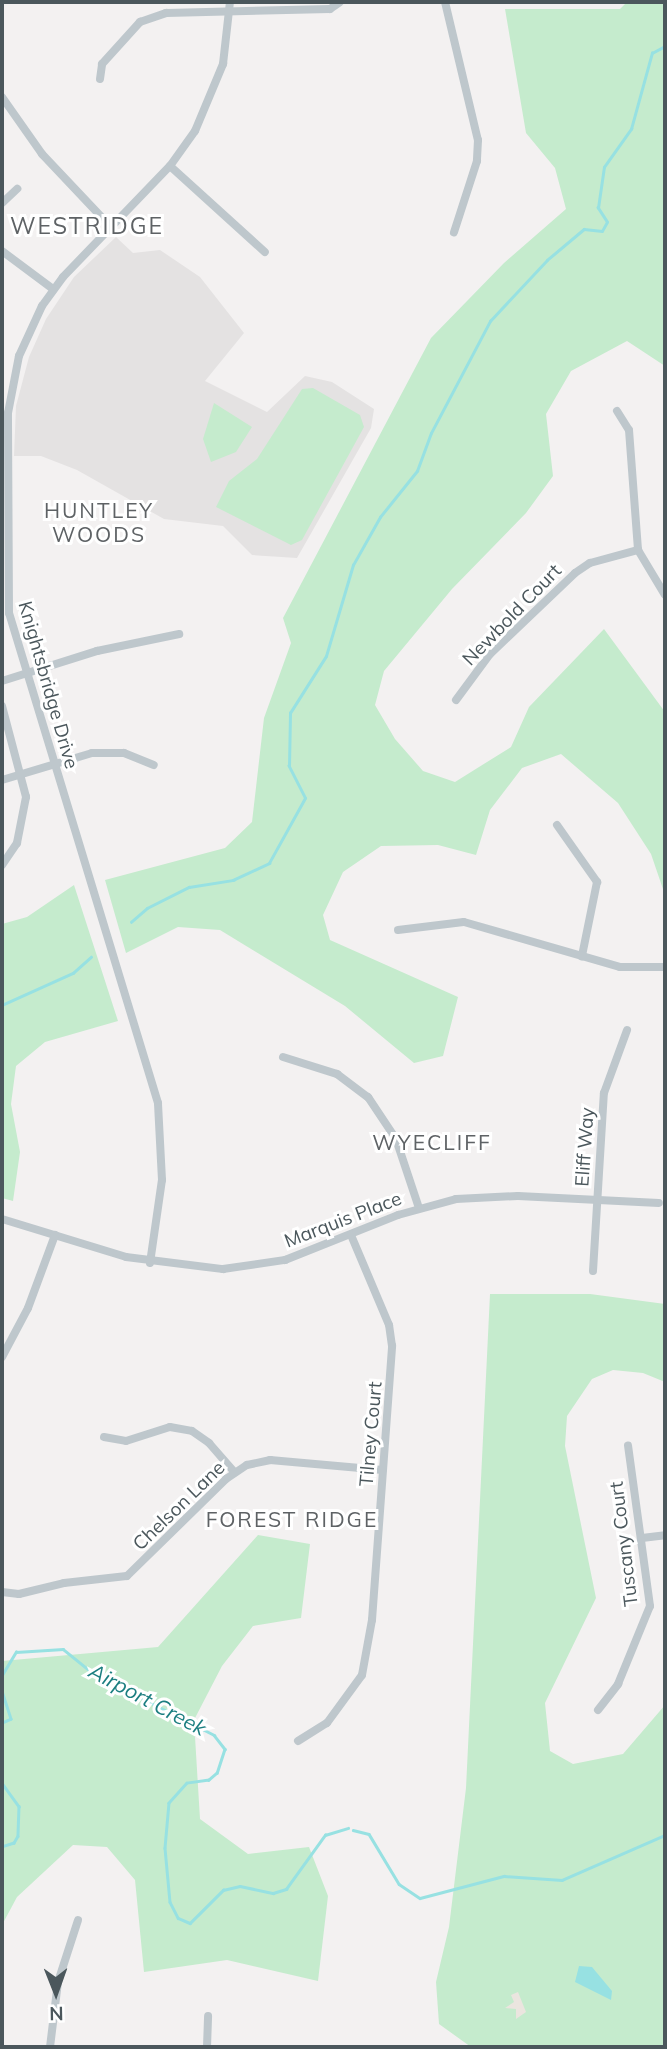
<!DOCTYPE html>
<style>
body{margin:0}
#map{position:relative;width:667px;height:2049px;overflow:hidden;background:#f3f1f1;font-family:Mulish,sans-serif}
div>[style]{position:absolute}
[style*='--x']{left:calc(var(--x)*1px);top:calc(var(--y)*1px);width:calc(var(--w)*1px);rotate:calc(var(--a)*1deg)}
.education>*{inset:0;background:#e4e2e2}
.green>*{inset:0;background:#c5ebcd}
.sand>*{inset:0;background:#ebe5df}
.water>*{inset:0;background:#97e1e2}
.stream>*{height:2.5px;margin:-1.25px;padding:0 1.25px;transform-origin:1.25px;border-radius:1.25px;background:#97e1e2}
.minor>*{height:8px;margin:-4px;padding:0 4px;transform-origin:4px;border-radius:4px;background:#bec7cc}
span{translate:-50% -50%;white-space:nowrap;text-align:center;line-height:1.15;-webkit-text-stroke:6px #fff;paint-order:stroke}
.street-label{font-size:19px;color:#4b575c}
.neighbourhood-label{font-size:21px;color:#5e6265;letter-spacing:2px}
.water-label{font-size:21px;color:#1b7e80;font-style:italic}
.quarter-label{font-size:23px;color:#5e6265;letter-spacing:2px}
.frame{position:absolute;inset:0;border:4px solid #4b575c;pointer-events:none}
.north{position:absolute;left:21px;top:1958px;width:70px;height:70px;-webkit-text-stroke:5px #fff;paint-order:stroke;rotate:179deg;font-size:19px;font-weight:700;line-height:28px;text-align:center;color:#4b575c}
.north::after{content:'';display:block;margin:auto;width:24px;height:32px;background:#4b575c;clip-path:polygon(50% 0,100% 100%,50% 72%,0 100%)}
</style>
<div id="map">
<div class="education">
<i style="clip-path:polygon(116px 237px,133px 253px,160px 250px,200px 277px,244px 333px,205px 381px,267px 412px,305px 376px,332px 382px,374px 409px,371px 428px,297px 558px,252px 555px,223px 526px,164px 519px,77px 470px,41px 456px,14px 456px,16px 406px,29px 357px,46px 319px,74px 277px)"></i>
</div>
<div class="green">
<i style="clip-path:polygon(627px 2px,665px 2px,665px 366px,627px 341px,571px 371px,546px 414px,553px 476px,526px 513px,452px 589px,384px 671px,375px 705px,395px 739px,423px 771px,455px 782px,511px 747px,529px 707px,604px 629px,665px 712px,665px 895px,651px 854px,618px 803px,561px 754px,522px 768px,490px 810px,476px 855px,438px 845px,381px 846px,343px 872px,323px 915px,330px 940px,458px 997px,443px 1056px,414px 1063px,345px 1006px,220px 930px,178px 927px,126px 953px,105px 880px,225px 848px,252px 822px,264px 718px,291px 643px,283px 618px,431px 338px,504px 263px,566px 209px,555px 168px,526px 133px,505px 9px,620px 9px)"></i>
<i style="clip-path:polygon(313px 388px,360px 415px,364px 427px,302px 540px,291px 545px,216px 507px,229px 481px,257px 459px,302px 389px)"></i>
<i style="clip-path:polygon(214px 403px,252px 427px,236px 452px,211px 462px,203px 439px)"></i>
<i style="clip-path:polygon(74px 885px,118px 1021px,45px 1042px,16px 1066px,11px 1104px,20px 1152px,13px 1201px,2px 1198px,2px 924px,27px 917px)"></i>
<i style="clip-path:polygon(490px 1294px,590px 1294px,665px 1304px,665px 1382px,643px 1373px,613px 1370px,592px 1379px,567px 1416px,565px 1446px,596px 1598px,545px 1703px,550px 1751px,573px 1764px,623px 1754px,665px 1705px,665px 2047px,471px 2047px,439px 2024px,436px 1982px,449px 1927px,466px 1788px)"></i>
<i style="clip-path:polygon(258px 1535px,310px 1544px,301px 1618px,253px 1626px,222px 1666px,194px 1720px,200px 1819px,248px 1854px,309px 1847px,328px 1896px,318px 1981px,227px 1960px,144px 1972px,135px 1880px,107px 1847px,73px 1845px,17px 1897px,2px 1925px,2px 1661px,158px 1647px)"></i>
</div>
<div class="sand">
<i style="clip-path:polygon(518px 1992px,526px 2012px,516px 2019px,516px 2009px,505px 2008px,514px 2002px,511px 1995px)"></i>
</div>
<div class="water">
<i style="clip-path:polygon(579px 1966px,592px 1967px,612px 1991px,611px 2000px,575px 1982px)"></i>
</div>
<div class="stream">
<i style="--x:131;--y:922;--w:21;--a:-41"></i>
<i style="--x:147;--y:908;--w:47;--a:-26.6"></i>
<i style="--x:189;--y:887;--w:45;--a:-9"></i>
<i style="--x:233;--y:880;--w:40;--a:-25"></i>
<i style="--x:269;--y:863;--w:74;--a:-61"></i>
<i style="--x:305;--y:798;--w:36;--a:-117"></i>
<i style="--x:289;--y:766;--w:53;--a:-88.9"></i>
<i style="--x:290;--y:713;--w:67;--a:-57.7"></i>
<i style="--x:326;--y:656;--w:95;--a:-73.5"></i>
<i style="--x:353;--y:565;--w:55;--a:-60.6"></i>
<i style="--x:380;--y:517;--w:59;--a:-51.2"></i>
<i style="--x:417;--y:471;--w:40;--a:-69.8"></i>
<i style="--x:431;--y:433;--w:127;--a:-62.2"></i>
<i style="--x:490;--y:321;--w:83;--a:-46.9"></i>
<i style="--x:547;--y:260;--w:48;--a:-40"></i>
<i style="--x:584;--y:229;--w:18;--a:6"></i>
<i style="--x:602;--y:231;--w:10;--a:-61"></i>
<i style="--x:607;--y:222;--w:17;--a:-123"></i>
<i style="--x:598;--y:208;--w:41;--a:-81.7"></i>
<i style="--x:604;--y:167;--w:47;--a:-54.6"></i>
<i style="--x:631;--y:129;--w:79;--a:-74.6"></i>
<i style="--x:652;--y:53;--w:15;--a:-28"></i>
<i style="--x:2;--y:1005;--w:78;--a:-24.3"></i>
<i style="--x:73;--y:973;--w:24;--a:-42"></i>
<i style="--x:2;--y:1675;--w:27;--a:-59"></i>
<i style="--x:16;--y:1652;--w:47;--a:-3.7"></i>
<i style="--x:63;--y:1649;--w:40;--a:39"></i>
<i style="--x:94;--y:1674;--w:135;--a:26.9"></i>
<i style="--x:214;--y:1735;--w:18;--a:52"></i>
<i style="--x:225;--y:1749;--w:25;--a:108"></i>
<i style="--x:217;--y:1773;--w:11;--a:139"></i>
<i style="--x:209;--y:1780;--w:22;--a:172"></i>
<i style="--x:187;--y:1783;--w:27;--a:132"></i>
<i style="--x:169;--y:1803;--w:45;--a:95.1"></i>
<i style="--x:165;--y:1848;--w:54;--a:84.7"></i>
<i style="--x:170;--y:1902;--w:18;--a:63"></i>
<i style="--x:178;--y:1918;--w:13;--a:23"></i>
<i style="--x:190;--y:1923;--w:47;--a:-45"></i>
<i style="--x:223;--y:1890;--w:17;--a:-13"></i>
<i style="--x:240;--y:1886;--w:34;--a:12"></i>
<i style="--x:273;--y:1893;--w:14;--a:-17"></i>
<i style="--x:286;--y:1889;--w:67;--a:-54.2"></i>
<i style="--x:325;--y:1835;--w:24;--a:-17"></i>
<i style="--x:2;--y:1691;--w:29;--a:72"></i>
<i style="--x:11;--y:1719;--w:10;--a:156"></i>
<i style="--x:2;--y:1748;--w:9;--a:90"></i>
<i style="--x:2;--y:1783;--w:29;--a:54"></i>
<i style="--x:19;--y:1806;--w:30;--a:92"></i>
<i style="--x:18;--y:1836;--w:8;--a:120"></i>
<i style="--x:14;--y:1843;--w:13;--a:162"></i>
<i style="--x:353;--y:1830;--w:16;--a:14"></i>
<i style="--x:369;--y:1834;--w:58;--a:59"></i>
<i style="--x:399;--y:1884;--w:25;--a:34"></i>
<i style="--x:420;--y:1898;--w:87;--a:-14.7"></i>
<i style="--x:504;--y:1876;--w:58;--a:3.9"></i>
<i style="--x:562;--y:1880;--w:112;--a:-23.6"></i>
</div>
<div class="minor">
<i style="--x:445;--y:2;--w:142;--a:76.6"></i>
<i style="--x:478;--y:140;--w:21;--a:93"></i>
<i style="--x:477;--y:161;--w:75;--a:107.9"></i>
<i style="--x:100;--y:79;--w:15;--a:-82"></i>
<i style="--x:102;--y:64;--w:57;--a:-47.9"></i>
<i style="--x:140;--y:22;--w:28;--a:-19"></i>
<i style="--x:166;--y:13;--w:164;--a:-1.4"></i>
<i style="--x:330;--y:9;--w:12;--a:-35"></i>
<i style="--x:2;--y:97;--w:70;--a:54.9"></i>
<i style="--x:42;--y:154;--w:100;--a:46.6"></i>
<i style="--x:170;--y:166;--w:128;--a:42.2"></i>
<i style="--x:2;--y:203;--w:21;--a:-43"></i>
<i style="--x:2;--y:251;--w:64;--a:36.7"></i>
<i style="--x:617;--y:411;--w:22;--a:58"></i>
<i style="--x:629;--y:430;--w:120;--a:85.7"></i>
<i style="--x:638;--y:550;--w:52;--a:59"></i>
<i style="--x:2;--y:681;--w:100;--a:-17.5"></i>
<i style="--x:97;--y:651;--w:84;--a:-11.7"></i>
<i style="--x:456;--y:700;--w:57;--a:-53.5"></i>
<i style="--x:490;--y:654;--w:117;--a:-43.6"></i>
<i style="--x:575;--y:573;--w:18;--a:-34"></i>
<i style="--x:590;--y:563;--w:50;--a:-15.2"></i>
<i style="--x:2;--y:706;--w:94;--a:75.2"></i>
<i style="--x:26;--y:797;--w:47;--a:101.1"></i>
<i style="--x:17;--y:843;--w:27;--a:124"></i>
<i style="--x:2;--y:780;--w:94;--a:-16.7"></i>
<i style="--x:92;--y:753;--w:32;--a:0"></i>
<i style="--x:124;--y:753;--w:32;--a:22"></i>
<i style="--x:557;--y:825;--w:70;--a:54.9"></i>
<i style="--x:597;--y:882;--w:76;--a:101.5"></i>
<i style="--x:398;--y:930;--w:66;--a:-6.9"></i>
<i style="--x:464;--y:922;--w:162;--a:16.1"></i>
<i style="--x:620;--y:967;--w:45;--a:0"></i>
<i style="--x:283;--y:1057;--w:57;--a:17.5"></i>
<i style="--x:337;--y:1074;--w:39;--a:37"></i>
<i style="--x:368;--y:1097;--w:50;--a:56.3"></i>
<i style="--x:396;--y:1139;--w:73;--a:71.6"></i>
<i style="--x:2;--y:1219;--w:130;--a:17"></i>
<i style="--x:126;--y:1257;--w:98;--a:7.1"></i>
<i style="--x:223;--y:1269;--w:63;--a:-8.3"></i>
<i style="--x:285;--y:1260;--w:122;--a:-21.7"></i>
<i style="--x:398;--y:1215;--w:60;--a:-15.4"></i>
<i style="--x:456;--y:1199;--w:62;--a:-2.8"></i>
<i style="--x:518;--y:1196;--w:141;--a:2.8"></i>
<i style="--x:150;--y:1263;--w:84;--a:-81.8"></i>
<i style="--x:162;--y:1180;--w:77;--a:-93"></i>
<i style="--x:158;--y:1103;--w:512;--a:-106.91"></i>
<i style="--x:9;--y:613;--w:200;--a:-90.3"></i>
<i style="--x:8;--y:413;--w:58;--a:-79.1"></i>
<i style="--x:19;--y:356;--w:55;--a:-65.3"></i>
<i style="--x:42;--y:306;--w:36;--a:-54"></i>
<i style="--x:63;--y:277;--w:154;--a:-46.1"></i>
<i style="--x:170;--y:166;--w:43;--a:-54.5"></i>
<i style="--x:195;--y:131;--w:73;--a:-67.3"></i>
<i style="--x:223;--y:64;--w:62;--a:-83.6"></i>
<i style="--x:593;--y:1271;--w:178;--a:-86.5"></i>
<i style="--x:604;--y:1093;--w:67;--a:-69.9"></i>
<i style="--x:2;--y:1357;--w:55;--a:-62"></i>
<i style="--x:28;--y:1308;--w:78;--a:-69.7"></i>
<i style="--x:104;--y:1437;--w:22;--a:10"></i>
<i style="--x:126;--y:1441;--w:46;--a:-17.7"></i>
<i style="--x:170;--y:1427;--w:22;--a:10"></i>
<i style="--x:192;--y:1431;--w:21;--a:35"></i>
<i style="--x:209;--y:1443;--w:38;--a:49"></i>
<i style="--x:642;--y:1538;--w:23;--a:-7"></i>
<i style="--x:2;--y:1592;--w:17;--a:7"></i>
<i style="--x:19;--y:1594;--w:46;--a:-13.7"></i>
<i style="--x:64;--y:1583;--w:63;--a:-6.3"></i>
<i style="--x:127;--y:1576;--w:139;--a:-44.4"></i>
<i style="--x:226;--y:1479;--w:25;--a:-34"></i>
<i style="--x:247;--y:1465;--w:24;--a:-12"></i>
<i style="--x:270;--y:1460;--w:113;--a:5.1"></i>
<i style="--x:598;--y:1710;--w:33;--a:-52"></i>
<i style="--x:618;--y:1684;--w:84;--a:-67.7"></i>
<i style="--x:650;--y:1606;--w:162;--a:-97.8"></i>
<i style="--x:298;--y:1741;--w:34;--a:-32"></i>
<i style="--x:327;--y:1723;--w:59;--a:-53.9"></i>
<i style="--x:362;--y:1675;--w:56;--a:-79.7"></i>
<i style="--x:372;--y:1620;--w:275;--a:-85.8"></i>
<i style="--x:392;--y:1346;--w:21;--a:-98"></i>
<i style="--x:389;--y:1325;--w:98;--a:-112.9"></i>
<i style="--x:50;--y:2047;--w:65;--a:-83"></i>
<i style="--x:58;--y:1982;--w:65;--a:-72.1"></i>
<i style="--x:207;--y:2047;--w:31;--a:-88"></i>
</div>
<div class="street-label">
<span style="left:512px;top:615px;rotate:-46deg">Newbold Court</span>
<span style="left:48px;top:685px;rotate:74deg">Knightsbridge Drive</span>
<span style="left:585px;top:1147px;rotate:-86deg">Eliff Way</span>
<span style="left:343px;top:1220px;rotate:-21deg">Marquis Place</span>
<span style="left:371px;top:1434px;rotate:-85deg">Tilney Court</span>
<span style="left:179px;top:1506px;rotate:-44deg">Chelson Lane</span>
<span style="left:624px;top:1544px;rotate:-97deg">Tuscany Court</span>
</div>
<div class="neighbourhood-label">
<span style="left:99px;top:522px">HUNTLEY<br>WOODS</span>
<span style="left:432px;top:1142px">WYECLIFF</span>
<span style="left:292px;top:1519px">FOREST RIDGE</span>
</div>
<div class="water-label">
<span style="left:148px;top:1699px;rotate:28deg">Airport Creek</span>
</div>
<div class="quarter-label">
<span style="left:87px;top:226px">WESTRIDGE</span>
</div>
<div class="frame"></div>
<div class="north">N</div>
</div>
